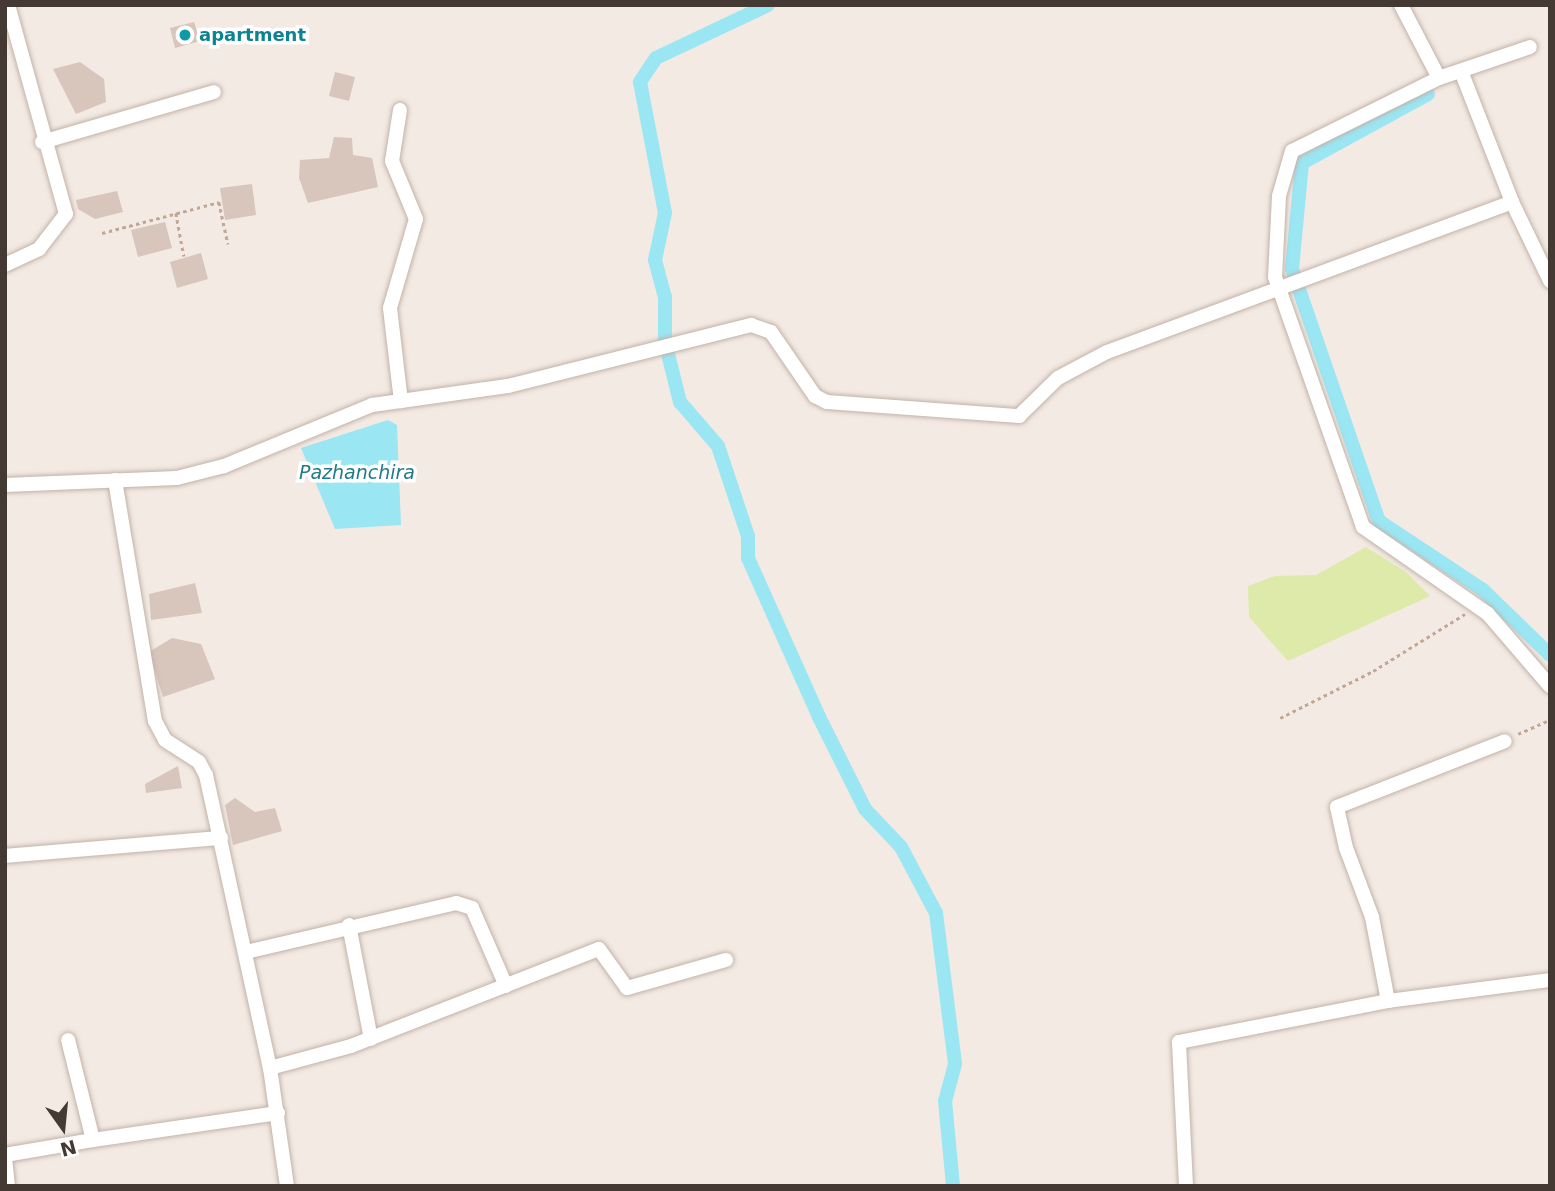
<!DOCTYPE html>
<style>
body{margin:0}
#map{position:relative;width:1555px;height:1191px;overflow:hidden;background:#f3eae3;font-family:"DejaVu Sans",sans-serif}
div>[style]{position:absolute}
[style*='--x']{left:calc(var(--x)*1px);top:calc(var(--y)*1px);width:calc(var(--w)*1px);rotate:calc(var(--a)*1deg)}
.green>*{inset:0;background:#ddeaa9}
.water>*{inset:0;background:#9be6f3}
.canal>*{height:14px;margin:-7px;padding:0 7px;transform-origin:7px;border-radius:7px;background:#9be6f3}
.building>*{inset:0;background:#d8c5bb}
.path>*{height:2.5px;margin-top:-1.25px;transform-origin:0;background:repeating-linear-gradient(90deg,#c1a796 0 3.5px,transparent 0 7px)}
.roads{filter:drop-shadow(0 0 2px #c1b2a8) drop-shadow(0 0 2px #c1b2a8)}
.minor>*{height:14px;margin:-7px;padding:0 7px;transform-origin:7px;border-radius:7px;background:#fff}
.dots>*{width:19px;height:19px;translate:-50% -50%;box-sizing:border-box;border:4px solid #fff;border-radius:50%}
span{translate:-50% -50%;white-space:nowrap;text-align:center;line-height:1.15;-webkit-text-stroke:7px #fff;paint-order:stroke}
.culture-label{font-size:18px;color:#0d838f;font-weight:700}
.left{translate:0 -50%;text-align:left}
.water-label{font-size:19px;color:#227b8c;font-style:italic}
.frame{position:absolute;inset:0;border:7px solid #453933;pointer-events:none}
.north{position:absolute;left:28px;top:1093px;width:70px;height:70px;-webkit-text-stroke:5px #fff;paint-order:stroke;rotate:165deg;font-size:19px;font-weight:700;line-height:28px;text-align:center;color:#453933}
.north::after{content:'';display:block;margin:auto;width:24px;height:32px;background:#453933;clip-path:polygon(50% 0,100% 100%,50% 72%,0 100%)}
</style>
<div id="map">
<div class="green">
<i style="clip-path:polygon(1366px 547px,1406px 572px,1430px 596px,1288px 661px,1249px 617px,1248px 586px,1275px 576px,1316px 575px)"></i>
</div>
<div class="water">
<i style="clip-path:polygon(388px 420px,397px 425px,401px 525px,335px 529px,301px 448px)"></i>
</div>
<div class="canal">
<i style="--x:768;--y:5;--w:124;--a:154.7"></i>
<i style="--x:656;--y:58;--w:29;--a:124"></i>
<i style="--x:640;--y:82;--w:133;--a:79.2"></i>
<i style="--x:665;--y:213;--w:48;--a:102"></i>
<i style="--x:655;--y:260;--w:38;--a:75"></i>
<i style="--x:665;--y:297;--w:45;--a:90"></i>
<i style="--x:665;--y:342;--w:62;--a:76"></i>
<i style="--x:680;--y:402;--w:58;--a:49.2"></i>
<i style="--x:718;--y:446;--w:95;--a:71.6"></i>
<i style="--x:748;--y:536;--w:22;--a:90"></i>
<i style="--x:748;--y:558;--w:174;--a:65.9"></i>
<i style="--x:819;--y:717;--w:103;--a:63.4"></i>
<i style="--x:865;--y:809;--w:52;--a:46.5"></i>
<i style="--x:901;--y:847;--w:75;--a:62.1"></i>
<i style="--x:936;--y:913;--w:152;--a:82.8"></i>
<i style="--x:955;--y:1064;--w:38;--a:105"></i>
<i style="--x:945;--y:1101;--w:85;--a:84.6"></i>
<i style="--x:1428;--y:94;--w:144;--a:151.3"></i>
<i style="--x:1302;--y:163;--w:106;--a:95.4"></i>
<i style="--x:1292;--y:269;--w:267;--a:71"></i>
<i style="--x:1379;--y:521;--w:125;--a:33.6"></i>
<i style="--x:1483;--y:590;--w:93;--a:44.1"></i>
</div>
<div class="building">
<i style="clip-path:polygon(194px 22px,200px 41px,175px 48px,170px 28px)"></i>
<i style="clip-path:polygon(80px 62px,104px 79px,106px 102px,76px 114px,53px 69px)"></i>
<i style="clip-path:polygon(335px 72px,355px 77px,349px 101px,329px 96px)"></i>
<i style="clip-path:polygon(334px 137px,352px 138px,353px 155px,372px 158px,378px 187px,308px 203px,299px 178px,300px 160px,329px 158px)"></i>
<i style="clip-path:polygon(252px 184px,256px 215px,225px 220px,220px 188px)"></i>
<i style="clip-path:polygon(117px 191px,123px 212px,95px 219px,78px 209px,76px 200px)"></i>
<i style="clip-path:polygon(165px 222px,172px 248px,138px 257px,131px 230px)"></i>
<i style="clip-path:polygon(201px 253px,208px 279px,177px 288px,170px 262px)"></i>
<i style="clip-path:polygon(195px 583px,202px 613px,151px 620px,149px 594px)"></i>
<i style="clip-path:polygon(172px 638px,201px 644px,215px 679px,163px 697px,149px 652px)"></i>
<i style="clip-path:polygon(178px 766px,182px 788px,146px 793px,145px 784px)"></i>
<i style="clip-path:polygon(235px 798px,255px 812px,275px 808px,282px 831px,233px 845px,225px 805px)"></i>
</div>
<div class="path">
<i style="--x:176;--y:213;--w:44;--a:79.5"></i>
<i style="--x:102;--y:233;--w:121;--a:-14.8"></i>
<i style="--x:219;--y:202;--w:43;--a:77.9"></i>
<i style="--x:1280;--y:718;--w:104;--a:-26.8"></i>
<i style="--x:1373;--y:671;--w:108;--a:-31.8"></i>
<i style="--x:1518;--y:734;--w:35;--a:-24"></i>
</div>
<div class="roads">
<div class="minor">
<i style="--x:1401;--y:5;--w:82;--a:62.5"></i>
<i style="--x:1439;--y:78;--w:164;--a:153.6"></i>
<i style="--x:1292;--y:151;--w:47;--a:106.1"></i>
<i style="--x:1279;--y:196;--w:81;--a:92.8"></i>
<i style="--x:1275;--y:277;--w:265;--a:70.6"></i>
<i style="--x:1363;--y:527;--w:152;--a:34.8"></i>
<i style="--x:1488;--y:614;--w:95;--a:49.3"></i>
<i style="--x:1461;--y:71;--w:141;--a:68.7"></i>
<i style="--x:1439;--y:78;--w:96;--a:-18.8"></i>
<i style="--x:400;--y:110;--w:52;--a:98.9"></i>
<i style="--x:392;--y:161;--w:63;--a:67.5"></i>
<i style="--x:416;--y:219;--w:93;--a:106.3"></i>
<i style="--x:390;--y:308;--w:94;--a:83.3"></i>
<i style="--x:42;--y:142;--w:179;--a:-16.2"></i>
<i style="--x:5;--y:265;--w:38;--a:-25"></i>
<i style="--x:39;--y:249;--w:44;--a:-52.4"></i>
<i style="--x:66;--y:214;--w:217;--a:-105.5"></i>
<i style="--x:115;--y:480;--w:244;--a:80.6"></i>
<i style="--x:155;--y:721;--w:21;--a:62"></i>
<i style="--x:165;--y:740;--w:40;--a:32.9"></i>
<i style="--x:199;--y:762;--w:15;--a:62"></i>
<i style="--x:206;--y:775;--w:300;--a:77.7"></i>
<i style="--x:270;--y:1068;--w:119;--a:81.8"></i>
<i style="--x:5;--y:485;--w:172;--a:-2.3"></i>
<i style="--x:177;--y:478;--w:49;--a:-14.3"></i>
<i style="--x:224;--y:466;--w:160;--a:-22.4"></i>
<i style="--x:372;--y:405;--w:137;--a:-8"></i>
<i style="--x:508;--y:386;--w:251;--a:-14.1"></i>
<i style="--x:751;--y:325;--w:21;--a:19"></i>
<i style="--x:771;--y:332;--w:78;--a:55.5"></i>
<i style="--x:815;--y:396;--w:13;--a:27"></i>
<i style="--x:827;--y:402;--w:193;--a:4.2"></i>
<i style="--x:1019;--y:416;--w:54;--a:-44.3"></i>
<i style="--x:1058;--y:378;--w:55;--a:-28"></i>
<i style="--x:1107;--y:352;--w:432;--a:-20.3"></i>
<i style="--x:1512;--y:202;--w:88;--a:64.3"></i>
<i style="--x:5;--y:856;--w:217;--a:-4.8"></i>
<i style="--x:349;--y:925;--w:116;--a:79.1"></i>
<i style="--x:246;--y:952;--w:216;--a:-13.1"></i>
<i style="--x:456;--y:903;--w:17;--a:17"></i>
<i style="--x:472;--y:908;--w:85;--a:66.4"></i>
<i style="--x:1388;--y:1001;--w:86;--a:-100.8"></i>
<i style="--x:1372;--y:917;--w:74;--a:-110.6"></i>
<i style="--x:1346;--y:848;--w:42;--a:-102.4"></i>
<i style="--x:1337;--y:807;--w:180;--a:-21.4"></i>
<i style="--x:270;--y:1068;--w:84;--a:-15.2"></i>
<i style="--x:351;--y:1046;--w:266;--a:-21.4"></i>
<i style="--x:599;--y:949;--w:48;--a:54.3"></i>
<i style="--x:627;--y:988;--w:103;--a:-15.8"></i>
<i style="--x:93;--y:1140;--w:187;--a:-8.3"></i>
<i style="--x:5;--y:1155;--w:89;--a:-9.7"></i>
<i style="--x:93;--y:1140;--w:103;--a:-104"></i>
<i style="--x:5;--y:1158;--w:28;--a:84"></i>
<i style="--x:1186;--y:1186;--w:144;--a:-92.8"></i>
<i style="--x:1179;--y:1042;--w:213;--a:-11.1"></i>
<i style="--x:1388;--y:1001;--w:163;--a:-7.4"></i>
</div>
</div>
<div class="dots">
<i style="left:185px;top:35px;background:#0f9aa8"></i>
</div>
<div class="culture-label">
<span class="left" style="left:199px;top:35px">apartment</span>
</div>
<div class="water-label">
<span style="left:357px;top:473px">Pazhanchira</span>
</div>
<div class="frame"></div>
<div class="north">N</div>
</div>
